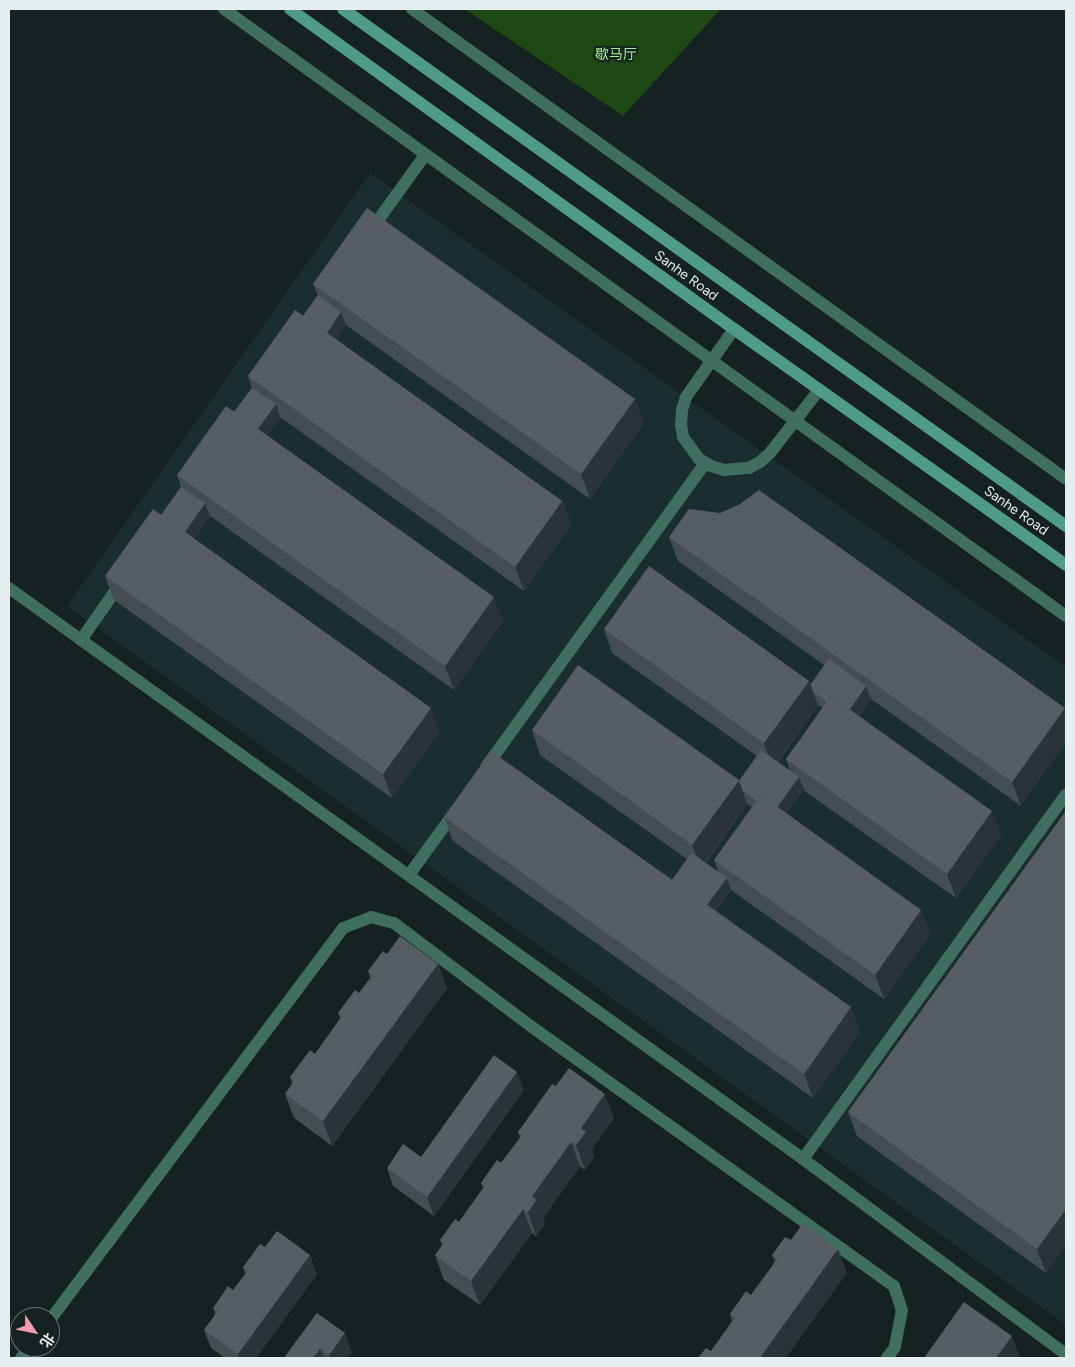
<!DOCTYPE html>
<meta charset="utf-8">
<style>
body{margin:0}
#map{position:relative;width:1075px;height:1367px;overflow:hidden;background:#162122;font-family:Figtree,"Noto Sans SC",sans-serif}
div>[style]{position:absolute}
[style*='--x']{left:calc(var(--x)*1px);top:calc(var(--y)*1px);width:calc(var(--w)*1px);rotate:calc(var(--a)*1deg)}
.built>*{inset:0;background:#1a2d2f}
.green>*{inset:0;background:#1e4915}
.lane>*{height:12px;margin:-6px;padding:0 6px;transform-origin:6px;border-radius:6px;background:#406e60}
.street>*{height:12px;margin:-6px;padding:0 6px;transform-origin:6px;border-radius:6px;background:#406e60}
.secondary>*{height:12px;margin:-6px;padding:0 6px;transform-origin:6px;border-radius:6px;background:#4f9b85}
.wall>*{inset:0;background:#444d52}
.shaded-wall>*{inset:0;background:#2a3438}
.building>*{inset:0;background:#565e63}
span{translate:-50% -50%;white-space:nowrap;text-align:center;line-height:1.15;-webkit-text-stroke:4px #162122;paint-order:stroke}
.park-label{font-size:14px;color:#a3f493}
.street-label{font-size:14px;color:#e6edee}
.frame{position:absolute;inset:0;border:10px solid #e6edee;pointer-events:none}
.north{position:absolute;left:10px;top:1307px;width:50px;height:50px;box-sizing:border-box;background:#162122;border:1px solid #697374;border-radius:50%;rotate:124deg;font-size:14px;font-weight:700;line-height:20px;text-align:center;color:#e6edee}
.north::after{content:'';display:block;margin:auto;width:18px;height:22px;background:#f29aae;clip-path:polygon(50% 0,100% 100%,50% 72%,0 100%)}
</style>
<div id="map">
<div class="built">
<i style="clip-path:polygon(370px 173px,1066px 667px,1066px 1325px,67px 606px)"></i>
</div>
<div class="green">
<i style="clip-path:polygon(465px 9px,721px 9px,623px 116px)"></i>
</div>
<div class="lane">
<i style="--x:371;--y:230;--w:92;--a:-54.2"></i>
<i style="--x:734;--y:329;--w:83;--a:125.2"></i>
<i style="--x:686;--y:397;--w:14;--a:107"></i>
<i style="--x:682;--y:410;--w:14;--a:94"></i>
<i style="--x:681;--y:424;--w:13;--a:81"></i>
<i style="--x:683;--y:437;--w:27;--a:54"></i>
<i style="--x:699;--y:459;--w:14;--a:30"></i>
<i style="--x:711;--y:466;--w:14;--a:17"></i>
<i style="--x:724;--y:470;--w:25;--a:-5"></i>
<i style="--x:749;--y:468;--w:13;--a:-29"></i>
<i style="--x:760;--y:462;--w:13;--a:-42"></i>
<i style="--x:770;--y:453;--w:80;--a:-52.1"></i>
<i style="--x:81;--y:640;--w:72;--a:-55.2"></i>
<i style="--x:486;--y:767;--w:375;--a:-54.2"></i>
<i style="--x:409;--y:875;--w:80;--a:-54.1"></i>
<i style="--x:50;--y:1320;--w:489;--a:-53.2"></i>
<i style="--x:343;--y:928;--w:30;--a:-21"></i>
<i style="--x:371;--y:917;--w:24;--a:15"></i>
<i style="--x:394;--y:923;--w:173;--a:37"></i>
<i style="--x:532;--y:1027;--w:445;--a:35.6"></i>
<i style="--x:894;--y:1286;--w:25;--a:72"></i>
<i style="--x:902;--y:1310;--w:38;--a:101"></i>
<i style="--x:895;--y:1347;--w:14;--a:126"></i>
<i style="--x:21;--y:1358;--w:14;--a:-51"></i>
</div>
<div class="street">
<i style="--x:224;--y:9;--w:1038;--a:35.79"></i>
<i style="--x:412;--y:9;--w:805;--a:35.7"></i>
<i style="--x:9;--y:588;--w:978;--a:35.72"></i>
<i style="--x:803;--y:1159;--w:327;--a:36.6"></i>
<i style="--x:803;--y:1159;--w:449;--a:-54.2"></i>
</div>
<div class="secondary">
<i style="--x:290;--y:9;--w:547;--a:35.78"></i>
<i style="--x:734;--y:329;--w:407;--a:35.4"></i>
<i style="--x:343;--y:9;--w:889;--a:35.57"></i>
</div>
<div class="wall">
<i style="clip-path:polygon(313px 284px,644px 423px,590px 499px,346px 325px,336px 339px,562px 501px,571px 525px,524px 591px,280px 417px,267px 435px,503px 621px,454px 690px,210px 516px,194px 539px,439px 732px,392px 798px,114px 600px,105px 576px,161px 515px,181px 487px,177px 475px,234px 412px,252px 388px,248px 376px,303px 316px,318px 295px)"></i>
<i style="clip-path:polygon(evenodd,669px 537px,1065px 708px,1021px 806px,871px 699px,859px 716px,1001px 835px,956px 898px,803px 790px,786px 814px,921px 910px,930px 934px,884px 999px,731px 890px,716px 911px,860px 1032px,813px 1098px,453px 841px,444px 817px,672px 880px,687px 859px,540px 755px,532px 730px,739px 780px,739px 781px,757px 756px,612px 653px,604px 629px,811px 684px,824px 665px,678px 561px,669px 537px,818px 705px,823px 708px,786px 759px,790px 770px,778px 762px,818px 705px,669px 537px,747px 804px,752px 807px,714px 860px,718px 872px,706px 863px,747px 804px)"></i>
<i style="clip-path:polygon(1066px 811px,1066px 1245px,1046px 1273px,857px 1136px,848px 1112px)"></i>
<i style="clip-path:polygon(387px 954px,438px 964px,447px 988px,332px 1146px,294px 1118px,285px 1094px,292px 1084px,290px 1077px,315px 1054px,340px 1019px,338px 1013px,359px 993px,370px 978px,368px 971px)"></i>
<i style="clip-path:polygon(556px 1086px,614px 1118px,592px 1149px,594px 1157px,585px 1170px,580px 1166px,543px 1218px,545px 1224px,536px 1236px,532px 1233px,480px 1305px,444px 1280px,435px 1255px,442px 1246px,440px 1240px,459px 1222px,483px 1188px,481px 1183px,501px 1163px,520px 1138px,518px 1132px)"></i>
<i style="clip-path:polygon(524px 1090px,434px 1216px,393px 1186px,387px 1168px,421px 1157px)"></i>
<i style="clip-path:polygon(265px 1247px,317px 1274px,256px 1358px,225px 1358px,211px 1348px,204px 1330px,215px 1315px,213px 1308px,233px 1290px,245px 1274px,243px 1267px)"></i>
<i style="clip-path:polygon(772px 1255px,847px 1273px,711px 1351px,732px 1321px,730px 1314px,751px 1295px,775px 1263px)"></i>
<i style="clip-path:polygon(317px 1313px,352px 1352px,347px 1358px,284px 1358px)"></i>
</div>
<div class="shaded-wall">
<i style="clip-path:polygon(341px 312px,346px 325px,327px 351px,322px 338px)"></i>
<i style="clip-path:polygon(635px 399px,644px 423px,590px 499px,581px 474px)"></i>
<i style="clip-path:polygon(276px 404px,280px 417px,259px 447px,254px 434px)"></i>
<i style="clip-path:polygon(562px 501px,571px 525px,524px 591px,515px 567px)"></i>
<i style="clip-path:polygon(205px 503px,210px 516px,185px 551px,181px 538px)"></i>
<i style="clip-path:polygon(494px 597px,503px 621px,454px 690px,445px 666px)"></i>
<i style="clip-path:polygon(809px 681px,818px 705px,773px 768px,764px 743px)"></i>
<i style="clip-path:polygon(866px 686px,871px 699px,850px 728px,846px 715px)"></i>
<i style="clip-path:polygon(431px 708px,439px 732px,392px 798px,383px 774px)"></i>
<i style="clip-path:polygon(1065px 708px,1066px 711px,1066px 743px,1021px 806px,1012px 782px)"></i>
<i style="clip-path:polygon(799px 777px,804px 789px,778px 826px,773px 813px)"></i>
<i style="clip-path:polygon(739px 780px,747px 804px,701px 869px,692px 845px)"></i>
<i style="clip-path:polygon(992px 811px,1001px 835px,956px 898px,947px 874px)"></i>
<i style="clip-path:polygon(727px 878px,731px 890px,708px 923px,703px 910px)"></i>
<i style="clip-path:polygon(921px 910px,930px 934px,884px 999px,875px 975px)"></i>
<i style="clip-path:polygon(438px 964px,447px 988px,332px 1146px,323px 1121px)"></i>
<i style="clip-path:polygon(851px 1007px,860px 1032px,813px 1098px,804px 1074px)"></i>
<i style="clip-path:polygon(517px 1072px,524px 1090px,434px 1216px,427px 1197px)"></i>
<i style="clip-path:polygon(605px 1094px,614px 1118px,592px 1149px,594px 1157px,585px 1170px,576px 1145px,581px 1128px)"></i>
<i style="clip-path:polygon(571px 1142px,580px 1166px,543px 1218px,545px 1224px,536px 1236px,528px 1212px,532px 1196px)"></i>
<i style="clip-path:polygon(523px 1209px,532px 1233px,480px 1305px,471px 1281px)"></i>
<i style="clip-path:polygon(1066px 1209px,1066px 1245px,1046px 1273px,1037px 1249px)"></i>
<i style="clip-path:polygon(838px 1249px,847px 1273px,786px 1358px,760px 1358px)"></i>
<i style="clip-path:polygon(310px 1255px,317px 1274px,256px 1358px,239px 1358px,238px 1354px)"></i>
<i style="clip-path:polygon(345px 1333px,352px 1352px,347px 1358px,330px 1358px,329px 1355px)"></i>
<i style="clip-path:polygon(1012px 1336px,1020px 1358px,996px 1358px)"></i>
<i style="clip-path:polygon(320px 1349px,324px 1358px,313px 1358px)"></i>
</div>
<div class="building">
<i style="clip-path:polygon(367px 208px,635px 399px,581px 474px,313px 284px)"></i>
<i style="clip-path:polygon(318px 295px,341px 312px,327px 333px,303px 316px)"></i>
<i style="clip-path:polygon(295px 310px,562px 501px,515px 567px,248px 376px)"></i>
<i style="clip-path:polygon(252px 388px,276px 404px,258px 429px,234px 412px)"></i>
<i style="clip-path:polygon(226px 406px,494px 597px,445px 666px,177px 475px)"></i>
<i style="clip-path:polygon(181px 487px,205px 503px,185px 532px,161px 515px)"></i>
<i style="clip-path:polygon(759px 490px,1065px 708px,1012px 782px,669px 537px,689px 509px,720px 513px,740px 504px)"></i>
<i style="clip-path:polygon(153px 509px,431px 708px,383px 774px,105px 576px)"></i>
<i style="clip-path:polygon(649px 566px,809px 681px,764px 743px,604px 629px)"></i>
<i style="clip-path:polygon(829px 659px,866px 686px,850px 709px,831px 696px,827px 702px,813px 692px,811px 684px)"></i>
<i style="clip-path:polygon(578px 665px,739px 780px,692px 845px,532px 730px)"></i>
<i style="clip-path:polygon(831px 696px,992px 811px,947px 874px,786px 759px)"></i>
<i style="clip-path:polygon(761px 750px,799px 777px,777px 807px,761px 795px,757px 801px,743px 791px,739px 781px)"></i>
<i style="clip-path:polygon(491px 751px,851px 1007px,804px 1074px,444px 817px)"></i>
<i style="clip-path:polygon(761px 795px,921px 910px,875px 975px,714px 860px)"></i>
<i style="clip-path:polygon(1066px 811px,1066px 1209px,1037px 1249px,848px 1112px)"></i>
<i style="clip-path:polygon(692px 853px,727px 878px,707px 905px,672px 880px)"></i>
<i style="clip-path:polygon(400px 936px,438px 964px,323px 1121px,285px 1094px,294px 1081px,290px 1077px,310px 1050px,315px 1054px,342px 1016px,338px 1013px,355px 990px,359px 993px,373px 975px,368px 971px,383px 951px,387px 954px)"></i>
<i style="clip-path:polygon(494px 1055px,517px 1072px,427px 1197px,387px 1168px,403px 1144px,421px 1157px)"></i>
<i style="clip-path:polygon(569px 1068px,605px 1094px,581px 1128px,586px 1132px,576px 1145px,571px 1142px,532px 1196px,536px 1200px,528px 1212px,523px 1209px,471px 1281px,435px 1255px,444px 1243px,440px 1240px,455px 1219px,459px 1222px,485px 1186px,481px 1183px,497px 1160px,501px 1163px,522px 1135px,518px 1132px,552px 1084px,556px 1086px)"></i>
<i style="clip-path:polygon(803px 1223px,838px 1249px,760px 1358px,698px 1358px,706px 1348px,711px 1351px,735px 1318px,730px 1314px,746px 1291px,751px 1295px,777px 1259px,772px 1255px,785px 1237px,791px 1240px)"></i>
<i style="clip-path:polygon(277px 1231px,310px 1255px,238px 1354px,204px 1330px,218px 1311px,213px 1308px,228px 1286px,233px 1290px,248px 1271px,243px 1267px,260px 1244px,265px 1247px)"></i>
<i style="clip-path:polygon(964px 1302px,1012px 1336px,996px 1358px,924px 1358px)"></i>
<i style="clip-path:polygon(317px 1313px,345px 1333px,329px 1355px,320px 1349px,313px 1358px,284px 1358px)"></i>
</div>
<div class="park-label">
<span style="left:616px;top:55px">歇马厅</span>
</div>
<div class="street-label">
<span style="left:686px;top:276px;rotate:36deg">Sanhe Road</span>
<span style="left:1016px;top:511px;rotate:35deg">Sanhe Road</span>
</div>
<div class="frame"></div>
<div class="north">北</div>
</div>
